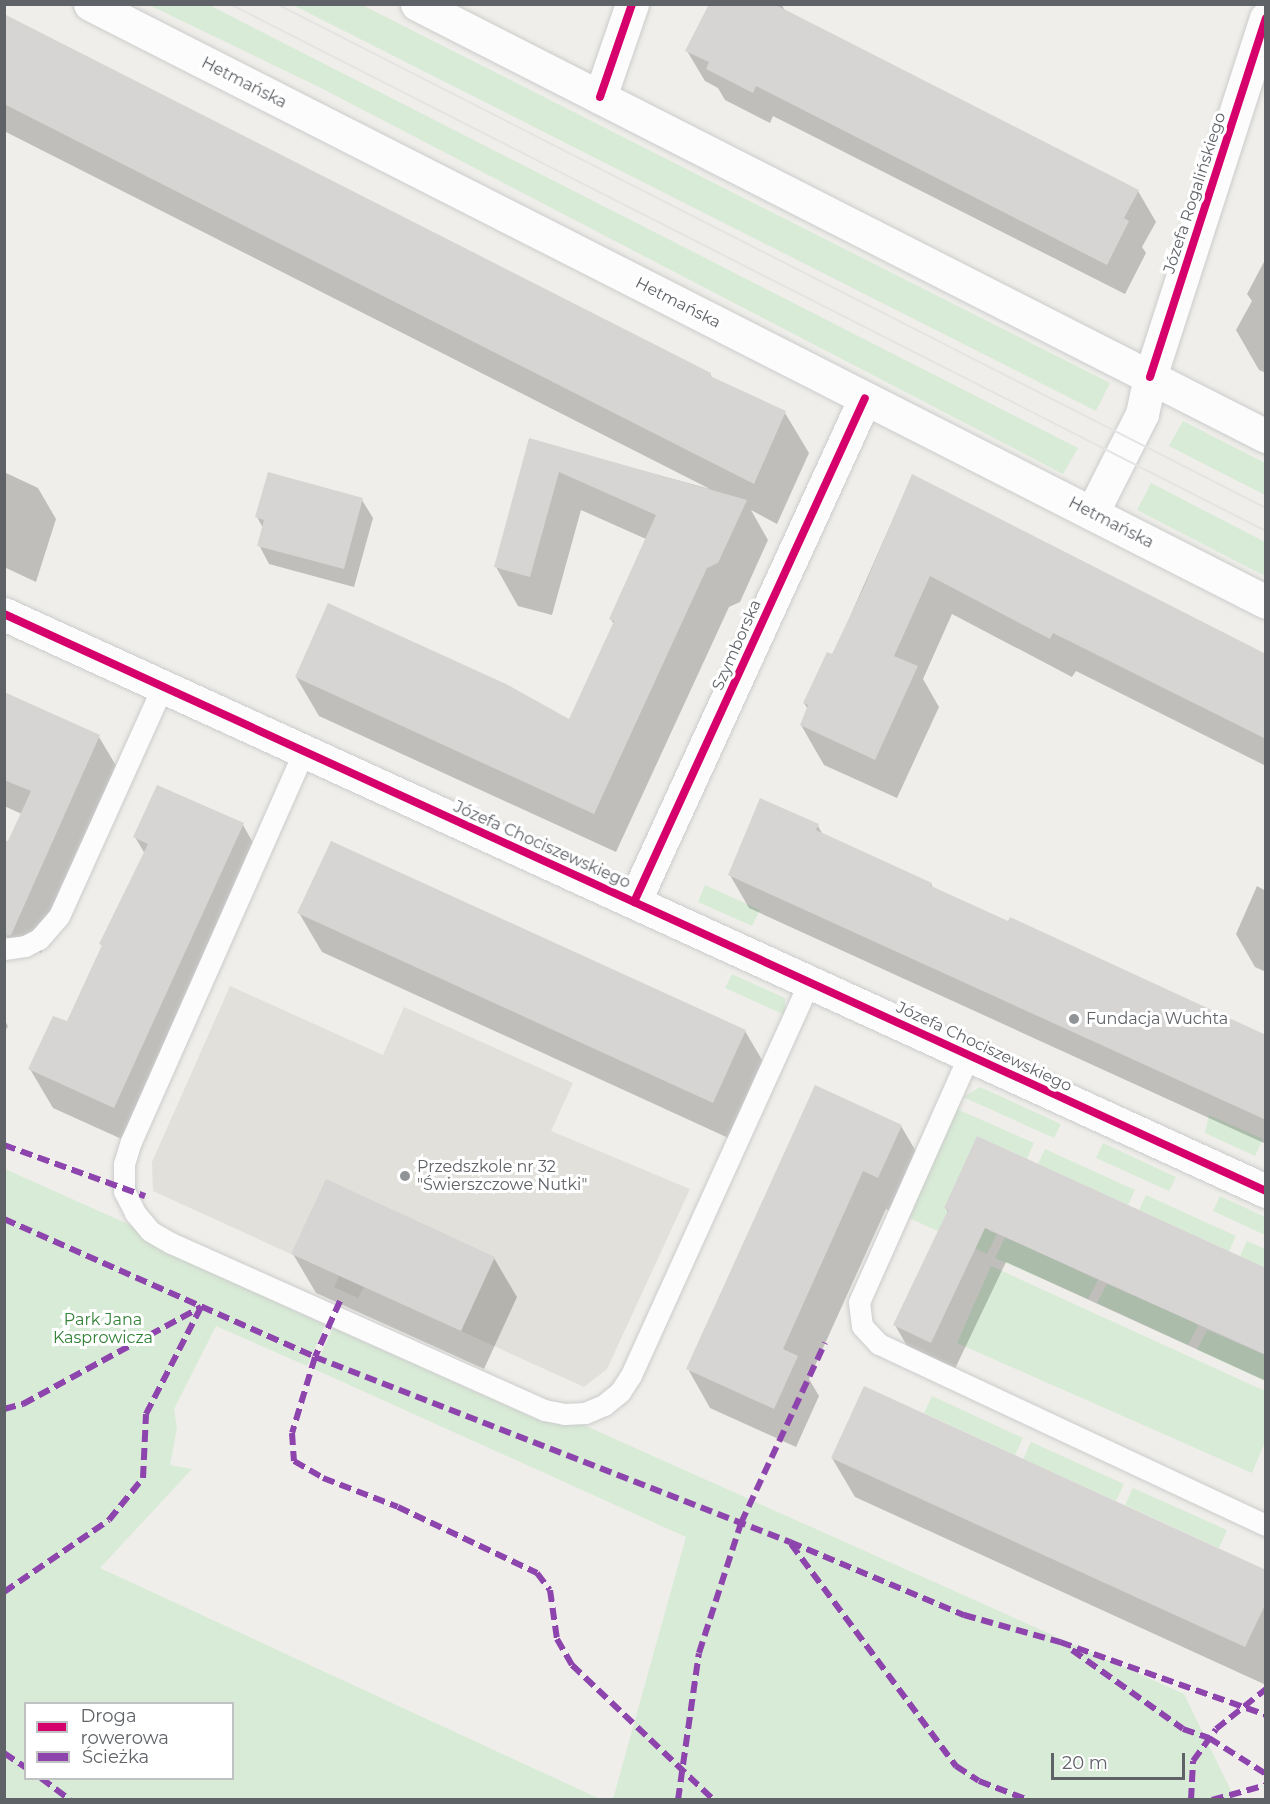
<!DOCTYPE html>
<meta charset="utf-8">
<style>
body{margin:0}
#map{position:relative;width:1270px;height:1804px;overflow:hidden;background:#efeeea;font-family:Montserrat,sans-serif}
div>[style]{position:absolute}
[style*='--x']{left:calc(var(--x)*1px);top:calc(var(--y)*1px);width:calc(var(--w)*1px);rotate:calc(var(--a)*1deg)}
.education>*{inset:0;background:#e2e0da}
.green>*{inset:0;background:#d8ebd6}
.shadow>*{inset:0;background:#0003}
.building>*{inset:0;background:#d6d5d3}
.roads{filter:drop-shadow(0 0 2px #cbcccc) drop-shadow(0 0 2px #cbcccc)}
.service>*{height:21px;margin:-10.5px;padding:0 10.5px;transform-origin:10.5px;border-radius:10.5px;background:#fdfcfc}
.minor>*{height:33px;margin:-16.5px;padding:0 16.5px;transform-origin:16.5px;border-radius:16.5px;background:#fdfcfc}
.secondary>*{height:33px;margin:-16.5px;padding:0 16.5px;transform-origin:16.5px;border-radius:16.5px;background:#fdfcfc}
.tram>*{height:1.5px;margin:-0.75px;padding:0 0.75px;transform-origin:0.75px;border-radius:0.75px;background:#e4e4e4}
.quiet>*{height:6px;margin-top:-3px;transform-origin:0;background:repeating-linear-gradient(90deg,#8e44ad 0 12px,transparent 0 18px)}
.cycleway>*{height:8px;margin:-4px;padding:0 4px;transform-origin:4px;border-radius:4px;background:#d6006c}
.dots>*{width:16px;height:16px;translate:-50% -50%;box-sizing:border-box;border:3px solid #fff;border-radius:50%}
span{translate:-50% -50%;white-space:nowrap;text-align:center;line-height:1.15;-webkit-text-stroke:6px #fff;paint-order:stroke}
.street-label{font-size:16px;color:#5f6368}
.poi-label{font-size:16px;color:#5f6368}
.left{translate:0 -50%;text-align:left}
.park-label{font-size:16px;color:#348238}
.frame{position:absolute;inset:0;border:6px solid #5f6368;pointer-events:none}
.legend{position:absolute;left:24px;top:1702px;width:210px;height:78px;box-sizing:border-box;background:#fff;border:2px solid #bfc1c3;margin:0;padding:8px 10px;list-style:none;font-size:18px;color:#5f6368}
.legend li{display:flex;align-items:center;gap:12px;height:30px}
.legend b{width:30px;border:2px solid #bfc1c3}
.scale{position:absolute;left:1051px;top:1753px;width:134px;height:27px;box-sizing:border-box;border:3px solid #5f6368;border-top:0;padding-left:8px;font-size:18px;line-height:21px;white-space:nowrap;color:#5f6368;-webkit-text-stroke:4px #fff;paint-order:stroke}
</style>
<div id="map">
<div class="education">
<i style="clip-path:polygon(230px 986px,383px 1055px,404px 1007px,573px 1083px,551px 1131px,690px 1189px,607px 1369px,584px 1387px,364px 1287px,358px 1298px,334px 1287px,339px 1276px,153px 1191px,152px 1162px)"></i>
</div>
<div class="green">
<i style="clip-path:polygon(149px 5px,209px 5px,1078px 448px,1063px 474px,319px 87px)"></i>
<i style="clip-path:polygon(293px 5px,362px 5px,1110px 383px,1096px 411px)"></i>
<i style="clip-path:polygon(1183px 421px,1265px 463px,1265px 495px,1169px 446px)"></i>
<i style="clip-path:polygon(1151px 483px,1265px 542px,1265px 576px,1137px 510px)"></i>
<i style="clip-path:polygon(705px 885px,760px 910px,752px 926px,698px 902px)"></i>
<i style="clip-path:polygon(732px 974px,785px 998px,785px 1015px,725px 988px)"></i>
<i style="clip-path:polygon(980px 1087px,1061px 1124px,1054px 1138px,963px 1097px)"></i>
<i style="clip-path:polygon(957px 1109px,1034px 1143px,1027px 1159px,977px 1136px,989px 1231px,997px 1234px,987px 1254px,907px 1217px)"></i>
<i style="clip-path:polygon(1209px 1115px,1263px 1139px,1255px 1156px,1205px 1133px)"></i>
<i style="clip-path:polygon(1103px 1143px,1176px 1177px,1169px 1191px,1096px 1158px)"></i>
<i style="clip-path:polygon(1045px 1149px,1135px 1190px,1128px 1205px,1038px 1164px)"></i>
<i style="clip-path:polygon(evenodd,5px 1169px,130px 1225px,159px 1248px,325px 1325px,307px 1366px,216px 1326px,174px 1409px,177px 1428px,170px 1465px,192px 1469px,100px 1568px,600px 1799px,5px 1800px,5px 1169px,26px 1704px,232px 1704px,232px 1778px,26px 1778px,26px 1704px)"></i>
<i style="clip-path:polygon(1146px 1195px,1236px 1236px,1229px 1251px,1139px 1210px)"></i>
<i style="clip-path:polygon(1220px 1196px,1265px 1217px,1265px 1235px,1213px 1211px)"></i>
<i style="clip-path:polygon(1005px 1237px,1098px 1280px,1088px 1299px,995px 1258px)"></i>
<i style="clip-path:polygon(1247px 1241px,1265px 1249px,1265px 1268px,1240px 1256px)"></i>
<i style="clip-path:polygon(991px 1266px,1265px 1391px,1265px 1442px,1252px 1473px,957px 1343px)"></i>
<i style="clip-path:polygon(1107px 1284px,1195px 1323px,1198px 1326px,1188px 1345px,1097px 1303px)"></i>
<i style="clip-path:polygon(333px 1328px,536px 1419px,577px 1422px,1184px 1694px,1235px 1799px,613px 1799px,686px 1537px,314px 1369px)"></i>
<i style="clip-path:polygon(1207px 1330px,1265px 1355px,1265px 1381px,1197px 1350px)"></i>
<i style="clip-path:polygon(932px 1396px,1023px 1438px,1015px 1455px,924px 1413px)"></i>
<i style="clip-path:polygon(1031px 1442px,1124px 1484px,1116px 1501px,1023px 1459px)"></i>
<i style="clip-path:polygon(1133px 1488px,1227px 1530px,1219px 1548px,1125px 1505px)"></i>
</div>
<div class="shadow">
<i style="clip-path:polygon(711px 4px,781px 4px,786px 12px,1138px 191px,1156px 222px,1142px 247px,1146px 253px,1125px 294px,773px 116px,770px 123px,725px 100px,718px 88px,705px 81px,687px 51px)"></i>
<i style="clip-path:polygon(4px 15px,710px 374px,713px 379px,785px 413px,809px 453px,777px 524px,751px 510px,768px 540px,740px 602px,729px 607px,616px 852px,319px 716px,296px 677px,569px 721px,614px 625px,611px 619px,646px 539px,581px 510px,552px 615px,518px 606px,496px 567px,530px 440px,710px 489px,4px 131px)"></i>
<i style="clip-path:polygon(1266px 258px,1266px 373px,1259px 370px,1236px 330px,1252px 301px,1247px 294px)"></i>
<i style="clip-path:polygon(4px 472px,38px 488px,56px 519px,36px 582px,4px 567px)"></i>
<i style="clip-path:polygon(912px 476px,1266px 656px,1266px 766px,1076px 671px,1072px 677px,952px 614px,923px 679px,939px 707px,897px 798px,824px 765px,801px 725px,808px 709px,804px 703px,833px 655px)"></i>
<i style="clip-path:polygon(362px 500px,373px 518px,354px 587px,269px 564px,259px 545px,263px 528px,257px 517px)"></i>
<i style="clip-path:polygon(4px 693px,99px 737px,121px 774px,41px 953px,5px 936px,22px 814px,4px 806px)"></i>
<i style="clip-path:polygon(243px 825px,265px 864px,137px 1146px,53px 1108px,30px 1069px,68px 1023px,103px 948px,101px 944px,145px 854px,135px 837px)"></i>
<i style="clip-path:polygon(818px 826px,823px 835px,931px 884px,934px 889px,1266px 1036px,1266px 1144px,749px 908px,730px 875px)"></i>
<i style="clip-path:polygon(1257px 886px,1266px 891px,1266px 972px,1255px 967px,1236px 934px)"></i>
<i style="clip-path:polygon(299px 913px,745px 1031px,768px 1070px,735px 1141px,322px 952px)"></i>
<i style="clip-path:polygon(4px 1019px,8px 1026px,4px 1034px)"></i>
<i style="clip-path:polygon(901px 1126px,924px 1165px,900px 1216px,886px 1209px,809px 1379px,819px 1396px,796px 1447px,710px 1408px,688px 1369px)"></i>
<i style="clip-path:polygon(946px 1208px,1266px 1269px,1266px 1381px,1006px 1262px,951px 1377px,915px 1360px,895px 1325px,948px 1213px)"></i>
<i style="clip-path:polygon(293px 1254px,494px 1258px,517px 1297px,484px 1369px,316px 1293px)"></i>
<i style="clip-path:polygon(832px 1458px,1266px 1571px,1266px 1685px,855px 1497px)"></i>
</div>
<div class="building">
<i style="clip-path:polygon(709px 4px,774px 4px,1139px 190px,1124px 218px,1129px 221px,1107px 265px,756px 86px,753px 93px,706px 69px,709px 62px,685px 51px)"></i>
<i style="clip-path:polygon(4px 14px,711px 373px,710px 376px,786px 411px,754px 484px,4px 104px)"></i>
<i style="clip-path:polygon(529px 438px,747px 500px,718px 563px,707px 568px,594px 814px,295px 677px,328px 603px,506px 684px,569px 719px,614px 621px,609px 619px,656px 515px,559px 472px,530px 577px,494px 567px)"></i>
<i style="clip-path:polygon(268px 472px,363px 498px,344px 569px,257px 546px,264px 520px,255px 517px)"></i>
<i style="clip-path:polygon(912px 474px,1266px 654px,1266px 739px,1053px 633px,1050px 639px,930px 576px,894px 656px,918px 666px,875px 760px,800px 725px,808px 705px,803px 703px,827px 652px,832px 654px,864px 587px)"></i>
<i style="clip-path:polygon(4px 692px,100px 735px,11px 935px,4px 936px,4px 840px,8px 841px,31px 791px,4px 780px)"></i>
<i style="clip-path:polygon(157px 785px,244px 823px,114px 1108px,28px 1069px,53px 1016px,67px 1021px,102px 945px,99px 944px,148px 844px,133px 837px)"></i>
<i style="clip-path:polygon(760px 798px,819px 824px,816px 830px,932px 883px,931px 886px,1008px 921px,1010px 917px,1266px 1035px,1266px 1120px,728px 875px)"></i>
<i style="clip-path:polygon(331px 841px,746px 1030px,713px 1103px,297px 913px)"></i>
<i style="clip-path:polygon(815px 1085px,902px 1125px,878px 1178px,863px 1171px,783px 1349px,798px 1356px,774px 1409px,686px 1369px)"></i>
<i style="clip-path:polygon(977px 1136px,1266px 1268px,1266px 1355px,985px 1228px,931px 1343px,893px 1325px,948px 1210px,944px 1208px)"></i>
<i style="clip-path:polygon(326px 1179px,495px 1257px,461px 1331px,291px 1254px)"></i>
<i style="clip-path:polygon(864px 1386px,1266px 1570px,1266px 1603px,1245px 1647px,831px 1458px)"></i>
</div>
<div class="roads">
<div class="service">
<i style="--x:304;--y:751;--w:427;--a:113.9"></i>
<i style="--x:131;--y:1141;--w:24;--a:107"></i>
<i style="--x:124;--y:1164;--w:27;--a:90"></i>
<i style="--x:124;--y:1191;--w:25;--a:63"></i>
<i style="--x:135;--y:1213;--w:23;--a:50"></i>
<i style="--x:150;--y:1231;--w:24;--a:30"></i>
<i style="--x:171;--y:1243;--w:409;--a:24.1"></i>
<i style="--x:544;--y:1410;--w:20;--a:11"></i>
<i style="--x:564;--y:1414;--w:21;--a:-3"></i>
<i style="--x:585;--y:1413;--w:21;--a:-23"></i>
<i style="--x:604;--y:1405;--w:21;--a:-39"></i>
<i style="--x:620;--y:1392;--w:20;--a:-57"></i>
<i style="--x:631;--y:1375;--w:431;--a:-65.6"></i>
<i style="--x:4;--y:949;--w:21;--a:-8"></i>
<i style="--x:25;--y:946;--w:16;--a:-27"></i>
<i style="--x:39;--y:939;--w:30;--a:-49"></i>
<i style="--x:59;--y:916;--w:252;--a:-65.7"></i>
<i style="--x:969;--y:1055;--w:270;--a:114"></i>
<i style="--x:859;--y:1302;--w:24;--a:83"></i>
<i style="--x:862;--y:1326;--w:25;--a:47"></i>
<i style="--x:879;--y:1344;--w:427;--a:25.1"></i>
</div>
<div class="minor">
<i style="--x:600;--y:97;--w:98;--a:-71"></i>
<i style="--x:1150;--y:377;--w:377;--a:-72.1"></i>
<i style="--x:4;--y:614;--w:1388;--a:24.57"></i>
<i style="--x:634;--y:902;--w:554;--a:-65.38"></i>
</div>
<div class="secondary">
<i style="--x:90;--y:4;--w:1319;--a:26.95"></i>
<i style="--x:417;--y:4;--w:953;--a:26.97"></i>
<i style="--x:1092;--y:513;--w:111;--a:-63.2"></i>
<i style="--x:1142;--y:414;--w:38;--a:-78"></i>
</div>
</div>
<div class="tram">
<i style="--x:230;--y:4;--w:1162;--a:26.96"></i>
<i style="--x:277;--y:4;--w:1110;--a:27"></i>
</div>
<div class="quiet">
<i style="--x:4;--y:1145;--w:150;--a:19.9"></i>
<i style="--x:4;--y:1219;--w:340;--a:23.9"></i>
<i style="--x:315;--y:1357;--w:510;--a:21.28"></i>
<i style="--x:790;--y:1542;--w:189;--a:22.8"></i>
<i style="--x:964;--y:1615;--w:100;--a:15.7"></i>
<i style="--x:1060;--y:1642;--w:219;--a:19.5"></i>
<i style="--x:340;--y:1301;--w:61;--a:114.1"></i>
<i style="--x:315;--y:1357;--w:79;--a:106.8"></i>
<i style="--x:292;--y:1433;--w:28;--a:86"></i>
<i style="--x:294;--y:1461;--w:34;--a:30"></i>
<i style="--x:323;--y:1478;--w:80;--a:21.1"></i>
<i style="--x:398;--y:1507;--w:154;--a:25.4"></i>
<i style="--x:537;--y:1573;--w:21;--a:53"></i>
<i style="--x:550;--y:1590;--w:49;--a:81.9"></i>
<i style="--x:557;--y:1639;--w:30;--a:60"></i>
<i style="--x:572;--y:1665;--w:196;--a:43.6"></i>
<i style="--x:4;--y:1409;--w:20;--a:-15"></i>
<i style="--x:23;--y:1404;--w:203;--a:-28.6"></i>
<i style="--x:791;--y:1544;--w:277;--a:53.4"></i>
<i style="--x:956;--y:1766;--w:27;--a:33"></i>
<i style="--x:979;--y:1781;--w:53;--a:21.2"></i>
<i style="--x:4;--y:1592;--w:127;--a:-34.4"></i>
<i style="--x:109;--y:1520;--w:54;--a:-51"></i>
<i style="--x:143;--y:1478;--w:64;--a:-87.3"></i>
<i style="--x:146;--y:1414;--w:120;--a:-62.8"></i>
<i style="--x:1072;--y:1650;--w:136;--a:35.4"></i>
<i style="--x:1183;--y:1729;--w:28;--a:19"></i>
<i style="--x:1209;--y:1738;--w:67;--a:32.3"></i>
<i style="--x:4;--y:1753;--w:27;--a:34"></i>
<i style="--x:41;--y:1778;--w:36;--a:37"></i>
<i style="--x:678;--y:1800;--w:148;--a:-81.9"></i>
<i style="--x:699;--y:1653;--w:137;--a:-72.1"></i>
<i style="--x:741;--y:1523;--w:199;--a:-65"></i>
<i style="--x:1191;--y:1800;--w:39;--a:-87"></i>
<i style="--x:1193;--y:1761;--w:39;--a:-54"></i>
<i style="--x:1216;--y:1729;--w:64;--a:-38.7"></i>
<i style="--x:1212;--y:1800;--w:56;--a:-15.5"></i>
</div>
<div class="cycleway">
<i style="--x:600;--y:97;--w:98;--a:-71"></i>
<i style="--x:1150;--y:377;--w:377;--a:-72.1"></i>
<i style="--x:4;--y:614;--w:1388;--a:24.57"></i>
<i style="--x:634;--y:902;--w:554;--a:-65.38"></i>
</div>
<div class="dots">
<i style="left:1074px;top:1019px;background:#919496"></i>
<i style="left:405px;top:1176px;background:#919496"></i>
</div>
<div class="street-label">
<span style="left:244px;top:83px;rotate:27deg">Hetmańska</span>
<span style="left:1195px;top:193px;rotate:-72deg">Józefa Rogalińskiego</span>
<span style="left:678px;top:303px;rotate:27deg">Hetmańska</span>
<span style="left:1111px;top:523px;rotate:27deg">Hetmańska</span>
<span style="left:737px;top:645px;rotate:-66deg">Szymborska</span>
<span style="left:542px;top:845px;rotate:24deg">Józefa Chociszewskiego</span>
<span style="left:984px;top:1047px;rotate:25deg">Józefa Chociszewskiego</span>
</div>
<div class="poi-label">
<span class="left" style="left:1086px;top:1019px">Fundacja Wuchta</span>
<span class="left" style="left:417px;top:1176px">Przedszkole nr 32<br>"Świerszczowe Nutki"</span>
</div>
<div class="park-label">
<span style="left:103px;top:1329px">Park Jana<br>Kasprowicza</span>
</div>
<div class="frame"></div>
<ul class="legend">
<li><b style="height:8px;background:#d6006c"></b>Droga rowerowa</li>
<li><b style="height:8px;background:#8e44ad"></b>Ścieżka</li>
</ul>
<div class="scale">20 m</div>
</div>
